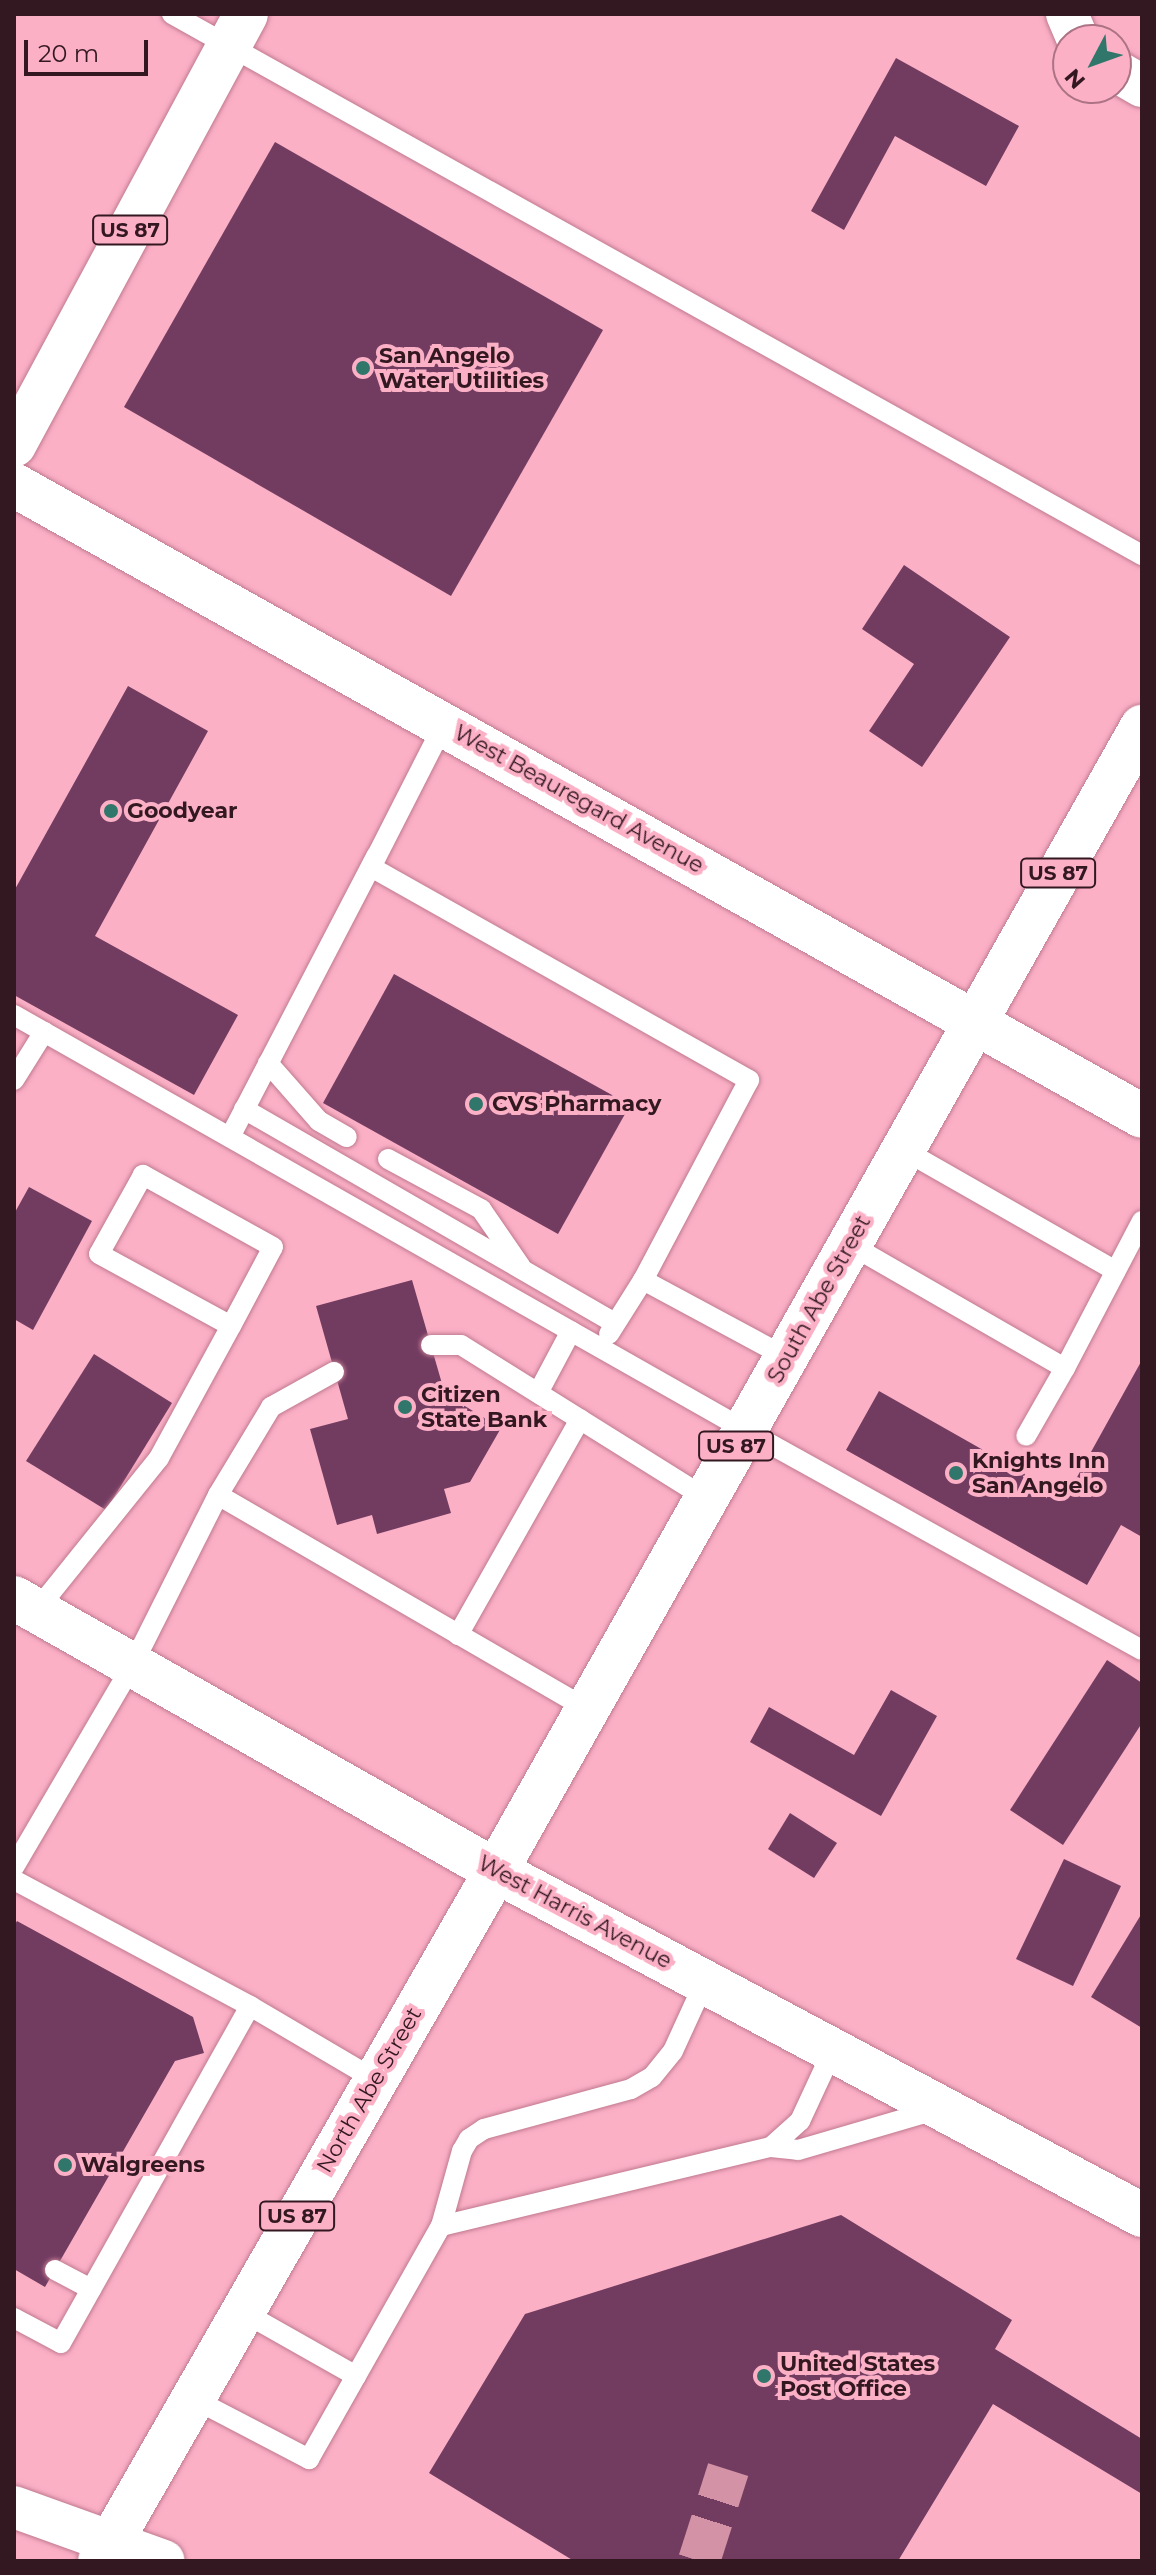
<!DOCTYPE html>
<style>
body{margin:0}
#map{position:relative;width:1156px;height:2575px;overflow:hidden;background:#fbb0c6;font-family:Montserrat,sans-serif}
div>[style]{position:absolute}
[style*='--x']{left:calc(var(--x)*1px);top:calc(var(--y)*1px);width:calc(var(--w)*1px);rotate:calc(var(--a)*1deg)}
.building>*{inset:0;background:#723c61}
.street-tunnel>*{height:42px;margin-top:-21px;transform-origin:0;background:repeating-linear-gradient(90deg,#d392a5 0 42px,transparent 0 63px)}
.roads{filter:drop-shadow(0 0 2px #c07a90) drop-shadow(0 0 2px #c07a90)}
.lane>*{height:20px;margin:-10px;padding:0 10px;transform-origin:10px;border-radius:10px;background:#fff}
.street>*{height:42px;margin:-21px;padding:0 21px;transform-origin:21px;border-radius:21px;background:#fff}
.secondary>*{height:44px;margin:-22px;padding:0 22px;transform-origin:22px;border-radius:22px;background:#fff}
.primary>*{height:44px;margin:-22px;padding:0 22px;transform-origin:22px;border-radius:22px;background:#fff}
.dots>*{width:22px;height:22px;translate:-50% -50%;box-sizing:border-box;border:4px solid #fbb0c6;border-radius:50%}
span{translate:-50% -50%;white-space:nowrap;text-align:center;line-height:1.15;-webkit-text-stroke:8px #fbb0c6;paint-order:stroke}
.shield-label span{padding:2px 6px;background:#fbb0c6;border:2px solid;border-radius:6px;-webkit-text-stroke-width:0}
.shield-label{font-size:20px;color:#331821;font-weight:700}
.poi-label{font-size:22px;color:#331821;font-weight:700}
.left{translate:0 -50%;text-align:left}
.street-label{font-size:22px;color:#331821}
.frame{position:absolute;inset:0;border:16px solid #331821;pointer-events:none}
.north{position:absolute;left:1052px;top:24px;width:80px;height:80px;box-sizing:border-box;background:#fbb0c6;border:2px solid #ab7384;border-radius:50%;rotate:229deg;font-size:22px;font-weight:700;line-height:32px;text-align:center;color:#331821}
.north::after{content:'';display:block;margin:auto;width:28px;height:36px;background:#31766a;clip-path:polygon(50% 0,100% 100%,50% 72%,0 100%)}
.scale{position:absolute;left:24px;top:40px;width:124px;height:36px;box-sizing:border-box;border:4px solid #331821;border-top:0;padding-left:10px;font-size:24px;line-height:28px;white-space:nowrap;color:#331821;-webkit-text-stroke:6px #fbb0c6;paint-order:stroke}
</style>
<div id="map">
<div class="building">
<i style="clip-path:polygon(896px 58px,1019px 126px,986px 186px,895px 136px,844px 230px,811px 211px)"></i>
<i style="clip-path:polygon(275px 142px,603px 330px,451px 596px,124px 407px)"></i>
<i style="clip-path:polygon(904px 565px,1010px 637px,922px 767px,869px 731px,914px 664px,862px 629px)"></i>
<i style="clip-path:polygon(128px 686px,208px 731px,95px 936px,238px 1015px,194px 1095px,14px 995px,14px 891px)"></i>
<i style="clip-path:polygon(394px 974px,630px 1105px,558px 1234px,323px 1103px)"></i>
<i style="clip-path:polygon(29px 1187px,92px 1221px,33px 1330px,14px 1319px,14px 1214px)"></i>
<i style="clip-path:polygon(412px 1280px,445px 1394px,501px 1428px,470px 1482px,444px 1489px,451px 1513px,377px 1534px,372px 1515px,337px 1525px,310px 1429px,348px 1419px,316px 1306px)"></i>
<i style="clip-path:polygon(94px 1354px,172px 1403px,106px 1510px,26px 1461px)"></i>
<i style="clip-path:polygon(1142px 1360px,1142px 1537px,1121px 1525px,1087px 1585px,846px 1450px,879px 1391px,1066px 1497px)"></i>
<i style="clip-path:polygon(1107px 1660px,1142px 1683px,1142px 1723px,1063px 1845px,1010px 1810px)"></i>
<i style="clip-path:polygon(891px 1690px,937px 1716px,881px 1816px,750px 1742px,769px 1707px,854px 1755px)"></i>
<i style="clip-path:polygon(790px 1813px,837px 1843px,814px 1878px,768px 1849px)"></i>
<i style="clip-path:polygon(1064px 1859px,1121px 1886px,1073px 1986px,1016px 1959px)"></i>
<i style="clip-path:polygon(1142px 1913px,1142px 2028px,1091px 1997px)"></i>
<i style="clip-path:polygon(17px 1921px,193px 2017px,204px 2053px,175px 2061px,45px 2287px,14px 2269px,14px 1926px)"></i>
<i style="clip-path:polygon(841px 2215px,1012px 2320px,995px 2349px,1142px 2439px,1142px 2494px,993px 2404px,898px 2561px,574px 2561px,429px 2473px,525px 2314px)"></i>
</div>
<div class="street-tunnel">
<i style="--x:699;--y:2561;--w:96;--a:-72.3"></i>
</div>
<div class="roads">
<div class="lane">
<i style="--x:172;--y:14;--w:1111;--a:29.15"></i>
<i style="--x:444;--y:724;--w:161;--a:117"></i>
<i style="--x:371;--y:867;--w:434;--a:29.4"></i>
<i style="--x:749;--y:1080;--w:226;--a:117.9"></i>
<i style="--x:643;--y:1280;--w:162;--a:28.3"></i>
<i style="--x:14;--y:1015;--w:841;--a:29.58"></i>
<i style="--x:745;--y:1430;--w:454;--a:29"></i>
<i style="--x:268;--y:1063;--w:77;--a:48.7"></i>
<i style="--x:319;--y:1121;--w:32;--a:30"></i>
<i style="--x:14;--y:1080;--w:57;--a:-58"></i>
<i style="--x:244;--y:1109;--w:427;--a:30"></i>
<i style="--x:230;--y:1137;--w:317;--a:-62.5"></i>
<i style="--x:902;--y:1149;--w:246;--a:29.7"></i>
<i style="--x:388;--y:1159;--w:106;--a:28.3"></i>
<i style="--x:481;--y:1209;--w:70;--a:55.4"></i>
<i style="--x:849;--y:1244;--w:249;--a:29.9"></i>
<i style="--x:1065;--y:1368;--w:78;--a:119.8"></i>
<i style="--x:609;--y:1334;--w:64;--a:-57.8"></i>
<i style="--x:431;--y:1345;--w:30;--a:0"></i>
<i style="--x:461;--y:1345;--w:290;--a:32"></i>
<i style="--x:1065;--y:1368;--w:166;--a:-62.4"></i>
<i style="--x:538;--y:1393;--w:70;--a:-62"></i>
<i style="--x:218;--y:1495;--w:427;--a:30.1"></i>
<i style="--x:36;--y:1611;--w:196;--a:-51.2"></i>
<i style="--x:159;--y:1458;--w:150;--a:-61.4"></i>
<i style="--x:231;--y:1326;--w:89;--a:-62"></i>
<i style="--x:273;--y:1247;--w:149;--a:-151"></i>
<i style="--x:143;--y:1175;--w:90;--a:119.1"></i>
<i style="--x:99;--y:1254;--w:150;--a:28.6"></i>
<i style="--x:458;--y:1635;--w:248;--a:-60.5"></i>
<i style="--x:14;--y:1867;--w:233;--a:-59.6"></i>
<i style="--x:132;--y:1666;--w:191;--a:-63.3"></i>
<i style="--x:218;--y:1495;--w:103;--a:-58.9"></i>
<i style="--x:271;--y:1407;--w:72;--a:-29.1"></i>
<i style="--x:14;--y:1880;--w:268;--a:28.1"></i>
<i style="--x:250;--y:2006;--w:144;--a:30.5"></i>
<i style="--x:771;--y:2147;--w:39;--a:-42"></i>
<i style="--x:800;--y:2121;--w:78;--a:-65.1"></i>
<i style="--x:441;--y:2226;--w:78;--a:-74.4"></i>
<i style="--x:462;--y:2151;--w:14;--a:-60"></i>
<i style="--x:469;--y:2139;--w:18;--a:-34"></i>
<i style="--x:484;--y:2129;--w:152;--a:-15.2"></i>
<i style="--x:631;--y:2089;--w:24;--a:-30"></i>
<i style="--x:652;--y:2077;--w:33;--a:-51"></i>
<i style="--x:673;--y:2051;--w:77;--a:-65.4"></i>
<i style="--x:55;--y:2270;--w:41;--a:27.8"></i>
<i style="--x:243;--y:2312;--w:130;--a:29.5"></i>
<i style="--x:14;--y:2318;--w:53;--a:28"></i>
<i style="--x:61;--y:2343;--w:386;--a:-60.7"></i>
<i style="--x:194;--y:2399;--w:130;--a:27.6"></i>
<i style="--x:309;--y:2459;--w:268;--a:-60.5"></i>
<i style="--x:441;--y:2226;--w:339;--a:-13.5"></i>
<i style="--x:771;--y:2147;--w:27;--a:6"></i>
<i style="--x:798;--y:2150;--w:143;--a:-16.3"></i>
</div>
<div class="street">
<i style="--x:1067;--y:14;--w:28;--a:67"></i>
<i style="--x:1116;--y:71;--w:30;--a:30"></i>
<i style="--x:14;--y:2507;--w:159;--a:19.8"></i>
</div>
<div class="secondary">
<i style="--x:14;--y:1598;--w:554;--a:29.53"></i>
<i style="--x:496;--y:1871;--w:732;--a:28.04"></i>
</div>
<div class="primary">
<i style="--x:14;--y:445;--w:489;--a:-61.7"></i>
<i style="--x:14;--y:485;--w:1292;--a:29.22"></i>
<i style="--x:100;--y:2561;--w:796;--a:-60.15"></i>
<i style="--x:496;--y:1871;--w:1314;--a:-60.55"></i>
</div>
</div>
<div class="dots">
<i style="left:363px;top:368px;background:#31766a"></i>
<i style="left:111px;top:811px;background:#31766a"></i>
<i style="left:476px;top:1104px;background:#31766a"></i>
<i style="left:405px;top:1407px;background:#31766a"></i>
<i style="left:956px;top:1473px;background:#31766a"></i>
<i style="left:65px;top:2165px;background:#31766a"></i>
<i style="left:764px;top:2376px;background:#31766a"></i>
</div>
<div class="shield-label">
<span style="left:130px;top:230px">US 87</span>
<span style="left:1058px;top:873px">US 87</span>
<span style="left:736px;top:1446px">US 87</span>
<span style="left:297px;top:2216px">US 87</span>
</div>
<div class="poi-label">
<span class="left" style="left:379px;top:368px">San Angelo<br>Water Utilities</span>
<span class="left" style="left:127px;top:811px">Goodyear</span>
<span class="left" style="left:492px;top:1104px">CVS Pharmacy</span>
<span class="left" style="left:421px;top:1407px">Citizen<br>State Bank</span>
<span class="left" style="left:972px;top:1473px">Knights Inn<br>San Angelo</span>
<span class="left" style="left:81px;top:2165px">Walgreens</span>
<span class="left" style="left:780px;top:2376px">United States<br>Post Office</span>
</div>
<div class="street-label">
<span style="left:579px;top:799px;rotate:29deg">West Beauregard Avenue</span>
<span style="left:819px;top:1299px;rotate:-61deg">South Abe Street</span>
<span style="left:575px;top:1912px;rotate:28deg">West Harris Avenue</span>
<span style="left:369px;top:2090px;rotate:-60deg">North Abe Street</span>
</div>
<div class="frame"></div>
<div class="north">N</div>
<div class="scale">20 m</div>
</div>
